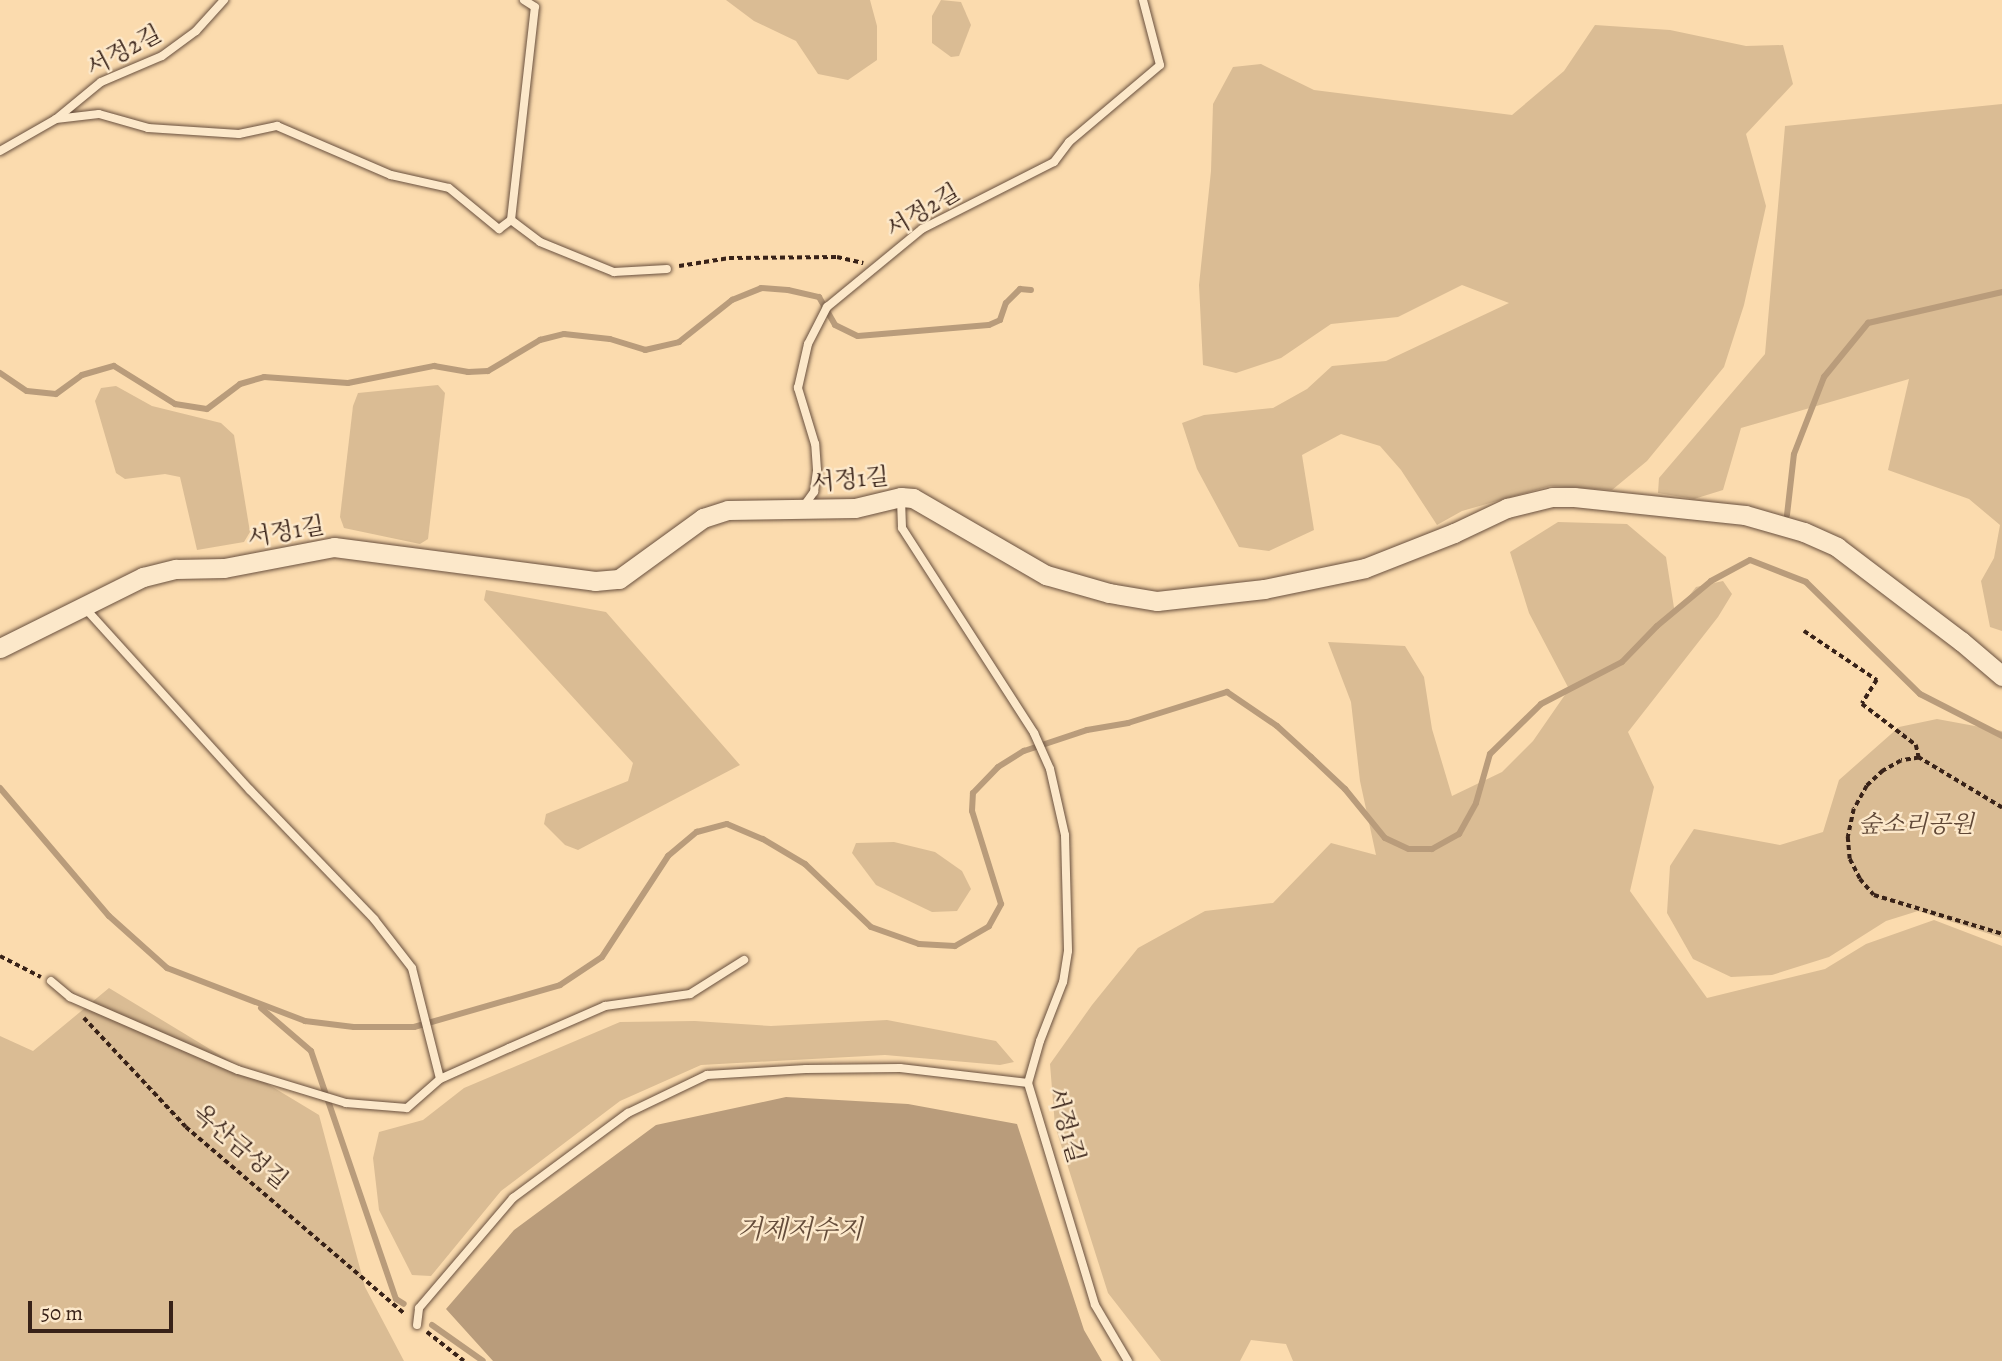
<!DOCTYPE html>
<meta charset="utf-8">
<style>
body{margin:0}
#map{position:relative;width:2002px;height:1361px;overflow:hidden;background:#fbdbae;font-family:Alegreya,"Noto Serif KR",serif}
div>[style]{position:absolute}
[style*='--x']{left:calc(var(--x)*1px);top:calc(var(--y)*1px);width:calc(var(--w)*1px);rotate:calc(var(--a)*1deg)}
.green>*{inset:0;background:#dabc94}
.water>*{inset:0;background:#b99c7b}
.stream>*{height:6px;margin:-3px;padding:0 3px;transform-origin:3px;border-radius:3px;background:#b99c7b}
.path>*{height:3.5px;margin-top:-1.75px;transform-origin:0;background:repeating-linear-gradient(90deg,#382218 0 5px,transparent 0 8.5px)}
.roads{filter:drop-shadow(0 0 2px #69503e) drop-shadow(0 0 2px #69503e)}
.service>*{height:8px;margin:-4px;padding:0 4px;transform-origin:4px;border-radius:4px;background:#fce8ca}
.tertiary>*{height:19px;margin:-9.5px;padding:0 9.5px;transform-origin:9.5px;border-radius:9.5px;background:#fce8ca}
span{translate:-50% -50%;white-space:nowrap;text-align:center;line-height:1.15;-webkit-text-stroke:5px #fce8ca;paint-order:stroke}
.street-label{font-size:24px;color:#382218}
.park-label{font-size:24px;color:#604837;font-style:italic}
.water-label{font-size:26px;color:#654d3b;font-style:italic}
.scale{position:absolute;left:28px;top:1301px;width:145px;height:32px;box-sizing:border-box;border:4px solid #382218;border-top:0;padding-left:9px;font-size:21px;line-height:24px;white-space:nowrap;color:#382218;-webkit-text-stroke:5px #fce8ca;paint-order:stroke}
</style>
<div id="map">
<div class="green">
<i style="clip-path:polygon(726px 0,870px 0,877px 26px,877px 60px,848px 80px,818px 74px,796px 41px,754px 21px)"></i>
<i style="clip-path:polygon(941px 0,961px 2px,971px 25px,959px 56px,951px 57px,932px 43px,932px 16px)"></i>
<i style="clip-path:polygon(1595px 25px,1670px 30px,1746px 46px,1783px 45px,1793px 84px,1746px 134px,1766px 206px,1744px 305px,1724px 367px,1647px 461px,1612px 490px,1550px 486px,1462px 511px,1437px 525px,1401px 470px,1380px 446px,1341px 434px,1302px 455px,1314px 530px,1269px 551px,1239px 547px,1197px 469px,1182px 423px,1204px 415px,1273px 408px,1307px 389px,1332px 366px,1386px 361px,1509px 303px,1462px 285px,1398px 317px,1331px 324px,1281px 358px,1236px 373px,1203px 365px,1199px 285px,1211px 171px,1213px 104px,1233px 67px,1261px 64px,1314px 90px,1512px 115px,1564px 71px)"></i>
<i style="clip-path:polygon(2002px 104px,2002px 631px,1990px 627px,1981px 581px,1994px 558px,2000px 525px,1969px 499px,1888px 470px,1909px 379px,1741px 428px,1723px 490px,1694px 499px,1658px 493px,1659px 478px,1765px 354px,1785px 126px)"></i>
<i style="clip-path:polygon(438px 385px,445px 393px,428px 539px,420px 544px,344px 528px,340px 517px,353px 406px,358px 393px)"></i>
<i style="clip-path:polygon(116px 386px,152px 406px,221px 423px,234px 435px,250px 532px,244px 542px,197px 550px,180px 477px,165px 474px,125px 479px,116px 473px,95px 401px,101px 388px)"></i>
<i style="clip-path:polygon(1558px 522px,1627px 524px,1666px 557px,1675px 614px,1696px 587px,1723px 581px,1732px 594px,1718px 617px,1628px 732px,1654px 787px,1630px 891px,1707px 998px,1825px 969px,1866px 944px,1934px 920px,2002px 946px,2002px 1361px,1293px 1361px,1286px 1344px,1251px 1340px,1240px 1361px,1161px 1361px,1108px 1293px,1055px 1126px,1050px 1064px,1092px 1005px,1138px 948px,1205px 911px,1273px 903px,1331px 843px,1376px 855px,1360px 781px,1351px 702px,1328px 642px,1405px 646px,1424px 677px,1432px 729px,1452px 796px,1502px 772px,1533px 741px,1569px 689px,1529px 613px,1510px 552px)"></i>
<i style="clip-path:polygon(486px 590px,606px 612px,740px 765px,578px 850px,565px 845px,544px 824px,546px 814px,628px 781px,633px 763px,484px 600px)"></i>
<i style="clip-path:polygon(1937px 719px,2002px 731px,2002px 938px,1918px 911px,1886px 921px,1829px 957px,1772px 975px,1731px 977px,1693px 959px,1667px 913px,1670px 866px,1694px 829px,1780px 845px,1823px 832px,1839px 780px,1899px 727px)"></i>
<i style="clip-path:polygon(894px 842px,935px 852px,962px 871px,971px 889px,957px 911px,932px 912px,876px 885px,852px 853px,856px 843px)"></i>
<i style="clip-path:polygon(109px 988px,319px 1115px,365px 1287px,404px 1361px,0 1361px,0 1036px,33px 1051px)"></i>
<i style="clip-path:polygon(887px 1020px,996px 1041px,1014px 1062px,1000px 1065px,885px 1055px,701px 1065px,620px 1101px,501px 1191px,431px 1276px,412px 1275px,379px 1210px,373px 1158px,379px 1132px,423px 1120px,464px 1088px,620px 1022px,695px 1021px,771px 1026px)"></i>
</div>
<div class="water">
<i style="clip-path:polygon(786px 1097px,908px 1104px,1017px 1124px,1084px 1330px,1102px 1361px,493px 1361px,446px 1309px,514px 1230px,656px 1125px)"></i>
</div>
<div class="stream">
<i style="--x:0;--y:373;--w:32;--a:34"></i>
<i style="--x:27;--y:391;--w:29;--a:6"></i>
<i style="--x:56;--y:394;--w:32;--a:-36"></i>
<i style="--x:82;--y:375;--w:33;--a:-16"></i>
<i style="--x:114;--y:366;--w:72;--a:31.9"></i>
<i style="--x:175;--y:404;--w:32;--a:9"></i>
<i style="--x:207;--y:409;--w:41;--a:-37.1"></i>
<i style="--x:240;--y:384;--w:25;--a:-16"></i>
<i style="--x:264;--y:377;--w:84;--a:4.1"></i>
<i style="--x:348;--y:383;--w:88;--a:-11.2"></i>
<i style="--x:434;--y:366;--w:35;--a:10"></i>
<i style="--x:468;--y:372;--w:20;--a:-3"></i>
<i style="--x:488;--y:371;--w:61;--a:-30.8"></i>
<i style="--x:540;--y:340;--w:25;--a:-14"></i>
<i style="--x:564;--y:334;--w:46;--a:6.2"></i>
<i style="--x:610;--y:339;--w:37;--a:17"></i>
<i style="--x:645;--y:350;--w:35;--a:-13"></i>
<i style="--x:679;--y:342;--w:68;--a:-38.4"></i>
<i style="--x:732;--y:300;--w:31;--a:-22"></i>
<i style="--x:761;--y:288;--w:27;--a:4"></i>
<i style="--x:788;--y:290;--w:32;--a:13"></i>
<i style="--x:819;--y:297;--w:32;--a:60"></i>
<i style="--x:835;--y:325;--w:25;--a:26"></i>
<i style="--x:858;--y:336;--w:131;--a:-4.8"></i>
<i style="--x:989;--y:325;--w:12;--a:-24"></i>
<i style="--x:1000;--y:320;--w:18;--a:-71"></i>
<i style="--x:1006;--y:303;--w:20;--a:-45"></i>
<i style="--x:1020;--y:289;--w:11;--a:5"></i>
<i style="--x:1787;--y:515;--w:61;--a:-83.5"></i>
<i style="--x:1794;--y:454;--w:83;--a:-68.7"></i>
<i style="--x:1824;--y:377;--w:70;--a:-50.8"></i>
<i style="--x:1868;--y:323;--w:138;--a:-13"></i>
<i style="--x:0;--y:788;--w:168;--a:49.6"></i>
<i style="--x:109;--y:916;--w:78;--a:41.9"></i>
<i style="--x:167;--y:968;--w:148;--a:21"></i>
<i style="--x:305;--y:1021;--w:49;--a:7"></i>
<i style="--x:354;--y:1027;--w:60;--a:0"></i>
<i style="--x:414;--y:1027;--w:152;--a:-16"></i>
<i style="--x:560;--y:985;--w:50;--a:-33.7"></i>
<i style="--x:602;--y:957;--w:121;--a:-56.8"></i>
<i style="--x:668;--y:856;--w:38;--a:-40"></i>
<i style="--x:697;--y:832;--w:31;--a:-15"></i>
<i style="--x:727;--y:824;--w:39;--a:23"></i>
<i style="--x:763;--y:839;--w:49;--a:30.8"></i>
<i style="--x:805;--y:864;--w:91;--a:43.7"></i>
<i style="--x:871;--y:927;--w:51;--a:19.5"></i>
<i style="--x:919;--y:944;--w:36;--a:3"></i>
<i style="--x:955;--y:946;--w:39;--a:-30"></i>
<i style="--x:989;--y:926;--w:25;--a:-61"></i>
<i style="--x:1001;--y:904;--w:97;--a:-107.3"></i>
<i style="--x:972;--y:811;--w:18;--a:-87"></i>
<i style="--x:973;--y:793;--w:36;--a:-46"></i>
<i style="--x:998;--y:767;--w:31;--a:-32"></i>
<i style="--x:1024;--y:751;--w:66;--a:-18.4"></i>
<i style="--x:1087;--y:730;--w:42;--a:-9.7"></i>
<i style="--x:1128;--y:723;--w:104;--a:-17.4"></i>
<i style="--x:1227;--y:692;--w:60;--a:34.2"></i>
<i style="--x:1277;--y:726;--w:46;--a:42.4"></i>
<i style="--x:1311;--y:757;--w:47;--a:43.3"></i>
<i style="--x:1345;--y:789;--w:63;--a:50.8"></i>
<i style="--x:1385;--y:838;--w:26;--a:25"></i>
<i style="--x:1409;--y:849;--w:23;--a:0"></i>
<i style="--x:1432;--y:849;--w:31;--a:-29"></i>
<i style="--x:1459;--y:834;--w:35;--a:-61"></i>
<i style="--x:1476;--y:803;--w:51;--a:-74.1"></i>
<i style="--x:1490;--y:754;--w:71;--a:-44.4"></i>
<i style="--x:1541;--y:704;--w:91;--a:-27.4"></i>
<i style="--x:1622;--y:662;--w:50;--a:-45.8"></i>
<i style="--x:1657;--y:626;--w:70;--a:-39.8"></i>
<i style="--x:1711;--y:581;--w:44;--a:-28.3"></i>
<i style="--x:1750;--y:560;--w:60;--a:21.4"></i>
<i style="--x:1806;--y:582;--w:160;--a:44.5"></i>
<i style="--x:1920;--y:694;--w:92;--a:27.1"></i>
<i style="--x:261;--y:1008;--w:66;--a:40.7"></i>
<i style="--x:311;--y:1051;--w:262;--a:71.1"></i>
<i style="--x:396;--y:1299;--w:9;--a:32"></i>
<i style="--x:432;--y:1325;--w:62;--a:35.2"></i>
</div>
<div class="path">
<i style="--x:679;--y:266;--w:51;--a:-9.1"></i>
<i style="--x:729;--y:258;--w:108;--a:-0.5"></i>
<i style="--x:837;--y:257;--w:27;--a:13"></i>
<i style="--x:1804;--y:631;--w:88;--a:33.9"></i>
<i style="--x:1877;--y:680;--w:28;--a:122"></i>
<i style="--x:1862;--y:704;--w:68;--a:37.2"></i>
<i style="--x:1916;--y:745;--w:13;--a:77"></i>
<i style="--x:2002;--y:808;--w:97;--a:-148.9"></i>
<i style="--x:1919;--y:758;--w:18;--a:171"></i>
<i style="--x:1901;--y:761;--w:21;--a:151"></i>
<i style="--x:1883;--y:771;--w:22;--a:137"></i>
<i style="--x:1867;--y:786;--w:26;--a:119"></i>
<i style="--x:1854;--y:809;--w:29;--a:102"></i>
<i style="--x:1848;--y:837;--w:22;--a:85"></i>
<i style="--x:1850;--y:859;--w:22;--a:63"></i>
<i style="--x:1860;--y:879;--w:21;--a:49"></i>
<i style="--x:1874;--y:895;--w:134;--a:16.9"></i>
<i style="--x:0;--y:956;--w:46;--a:27.1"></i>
<i style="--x:84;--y:1018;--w:149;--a:46.9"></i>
<i style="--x:186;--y:1127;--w:288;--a:40.5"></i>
<i style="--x:427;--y:1332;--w:47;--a:38.1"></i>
</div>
<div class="roads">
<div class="service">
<i style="--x:56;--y:119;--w:43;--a:-6.6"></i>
<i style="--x:99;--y:114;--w:51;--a:15.9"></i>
<i style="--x:148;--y:128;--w:91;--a:3.8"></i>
<i style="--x:239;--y:134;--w:39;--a:-12"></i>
<i style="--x:277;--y:126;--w:124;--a:23.3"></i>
<i style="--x:391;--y:175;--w:59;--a:12.6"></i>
<i style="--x:449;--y:188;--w:65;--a:39.4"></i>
<i style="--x:499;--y:229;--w:15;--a:-37"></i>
<i style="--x:511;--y:220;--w:214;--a:-83.6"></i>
<i style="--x:535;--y:7;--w:13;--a:-148"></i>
<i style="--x:0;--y:151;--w:64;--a:-29.7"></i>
<i style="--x:56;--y:119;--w:58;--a:-39.4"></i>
<i style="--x:101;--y:82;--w:66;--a:-23.1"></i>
<i style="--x:162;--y:56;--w:42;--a:-36.3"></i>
<i style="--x:196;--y:31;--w:42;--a:-47.9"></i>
<i style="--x:511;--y:220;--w:36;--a:37"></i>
<i style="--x:540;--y:242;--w:80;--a:22.1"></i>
<i style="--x:614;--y:272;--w:53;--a:-3.2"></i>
<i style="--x:901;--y:499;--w:29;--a:88"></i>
<i style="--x:902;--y:528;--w:244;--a:57.2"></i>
<i style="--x:1034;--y:733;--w:39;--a:66"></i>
<i style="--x:1050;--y:769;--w:68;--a:77.2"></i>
<i style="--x:1065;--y:835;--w:116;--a:88.5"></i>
<i style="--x:1068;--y:951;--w:31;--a:99"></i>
<i style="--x:1063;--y:982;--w:63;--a:111.3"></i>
<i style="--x:1040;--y:1041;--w:44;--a:105.9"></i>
<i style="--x:1028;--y:1083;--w:232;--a:73.2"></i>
<i style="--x:1095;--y:1305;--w:65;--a:59.5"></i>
<i style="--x:803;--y:507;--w:19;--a:-54"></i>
<i style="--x:814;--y:492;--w:22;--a:-82"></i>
<i style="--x:817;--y:470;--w:26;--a:-94"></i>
<i style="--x:815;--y:444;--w:59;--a:-106.9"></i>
<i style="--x:798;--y:388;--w:45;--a:-77.2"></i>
<i style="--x:808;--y:344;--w:42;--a:-62.8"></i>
<i style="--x:827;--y:307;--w:123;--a:-39.4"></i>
<i style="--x:922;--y:229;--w:148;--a:-26.9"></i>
<i style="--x:1054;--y:162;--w:25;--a:-53"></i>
<i style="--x:1069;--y:142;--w:119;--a:-40.2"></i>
<i style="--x:1160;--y:65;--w:67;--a:-104.7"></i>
<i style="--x:84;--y:607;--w:247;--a:47.8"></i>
<i style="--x:250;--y:790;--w:179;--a:46.1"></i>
<i style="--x:374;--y:919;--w:62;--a:52.2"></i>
<i style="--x:412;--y:968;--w:114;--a:75.8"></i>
<i style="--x:51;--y:981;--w:25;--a:40"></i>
<i style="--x:70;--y:997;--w:183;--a:23.5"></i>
<i style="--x:238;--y:1070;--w:113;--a:17"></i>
<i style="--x:346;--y:1103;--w:61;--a:4.7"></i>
<i style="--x:407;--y:1108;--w:44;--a:-41.3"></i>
<i style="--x:440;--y:1079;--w:76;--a:-24.2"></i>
<i style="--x:509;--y:1048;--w:105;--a:-23.6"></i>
<i style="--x:605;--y:1006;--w:86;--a:-8"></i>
<i style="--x:690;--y:994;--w:64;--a:-32.2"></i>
<i style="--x:417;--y:1325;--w:17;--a:-83"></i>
<i style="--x:419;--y:1308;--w:145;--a:-49.5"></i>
<i style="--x:513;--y:1198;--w:143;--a:-36.5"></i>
<i style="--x:628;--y:1113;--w:88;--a:-25.7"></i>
<i style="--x:707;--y:1075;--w:99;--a:-3.5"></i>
<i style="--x:806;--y:1069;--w:94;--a:-0.6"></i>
<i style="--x:900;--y:1068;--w:129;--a:6.7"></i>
</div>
<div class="tertiary">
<i style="--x:0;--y:648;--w:160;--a:-26.4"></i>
<i style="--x:143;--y:577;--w:34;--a:-14"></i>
<i style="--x:176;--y:569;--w:48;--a:-1.2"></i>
<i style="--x:224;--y:568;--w:112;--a:-10.8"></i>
<i style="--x:334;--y:547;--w:263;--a:7.4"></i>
<i style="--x:595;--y:581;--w:24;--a:-5"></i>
<i style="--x:619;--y:579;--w:104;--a:-36"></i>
<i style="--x:703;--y:518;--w:26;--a:-18"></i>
<i style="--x:728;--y:510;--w:127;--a:-0.9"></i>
<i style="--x:855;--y:508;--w:47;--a:-13.4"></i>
<i style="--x:901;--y:497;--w:12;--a:5"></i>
<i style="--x:913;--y:498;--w:154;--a:30.1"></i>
<i style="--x:1046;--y:575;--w:66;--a:15.9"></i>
<i style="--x:1109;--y:593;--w:49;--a:9.5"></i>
<i style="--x:1157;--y:601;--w:108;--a:-6.4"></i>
<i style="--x:1264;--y:589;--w:103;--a:-11.7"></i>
<i style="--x:1365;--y:568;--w:96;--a:-21.5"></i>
<i style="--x:1454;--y:533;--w:59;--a:-25.3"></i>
<i style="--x:1507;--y:508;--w:46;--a:-13.7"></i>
<i style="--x:1552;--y:497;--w:22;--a:0"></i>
<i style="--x:1574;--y:497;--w:172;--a:6"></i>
<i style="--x:1745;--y:515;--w:61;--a:16.1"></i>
<i style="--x:1804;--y:532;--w:36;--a:24"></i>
<i style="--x:1837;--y:547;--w:156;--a:37.2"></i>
<i style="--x:1961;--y:641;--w:54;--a:40.5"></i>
</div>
</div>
<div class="street-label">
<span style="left:124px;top:51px;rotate:-28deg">서정2길</span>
<span style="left:923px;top:211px;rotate:-31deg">서정2길</span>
<span style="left:850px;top:480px;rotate:-5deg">서정1길</span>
<span style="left:286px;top:532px;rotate:-10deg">서정1길</span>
<span style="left:1066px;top:1125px;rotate:74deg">서정1길</span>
<span style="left:240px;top:1147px;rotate:40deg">옥산금성길</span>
</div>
<div class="park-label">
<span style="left:1916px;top:825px">숲소리공원</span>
</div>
<div class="water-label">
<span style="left:800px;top:1230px">거제저수지</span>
</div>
<div class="scale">50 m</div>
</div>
